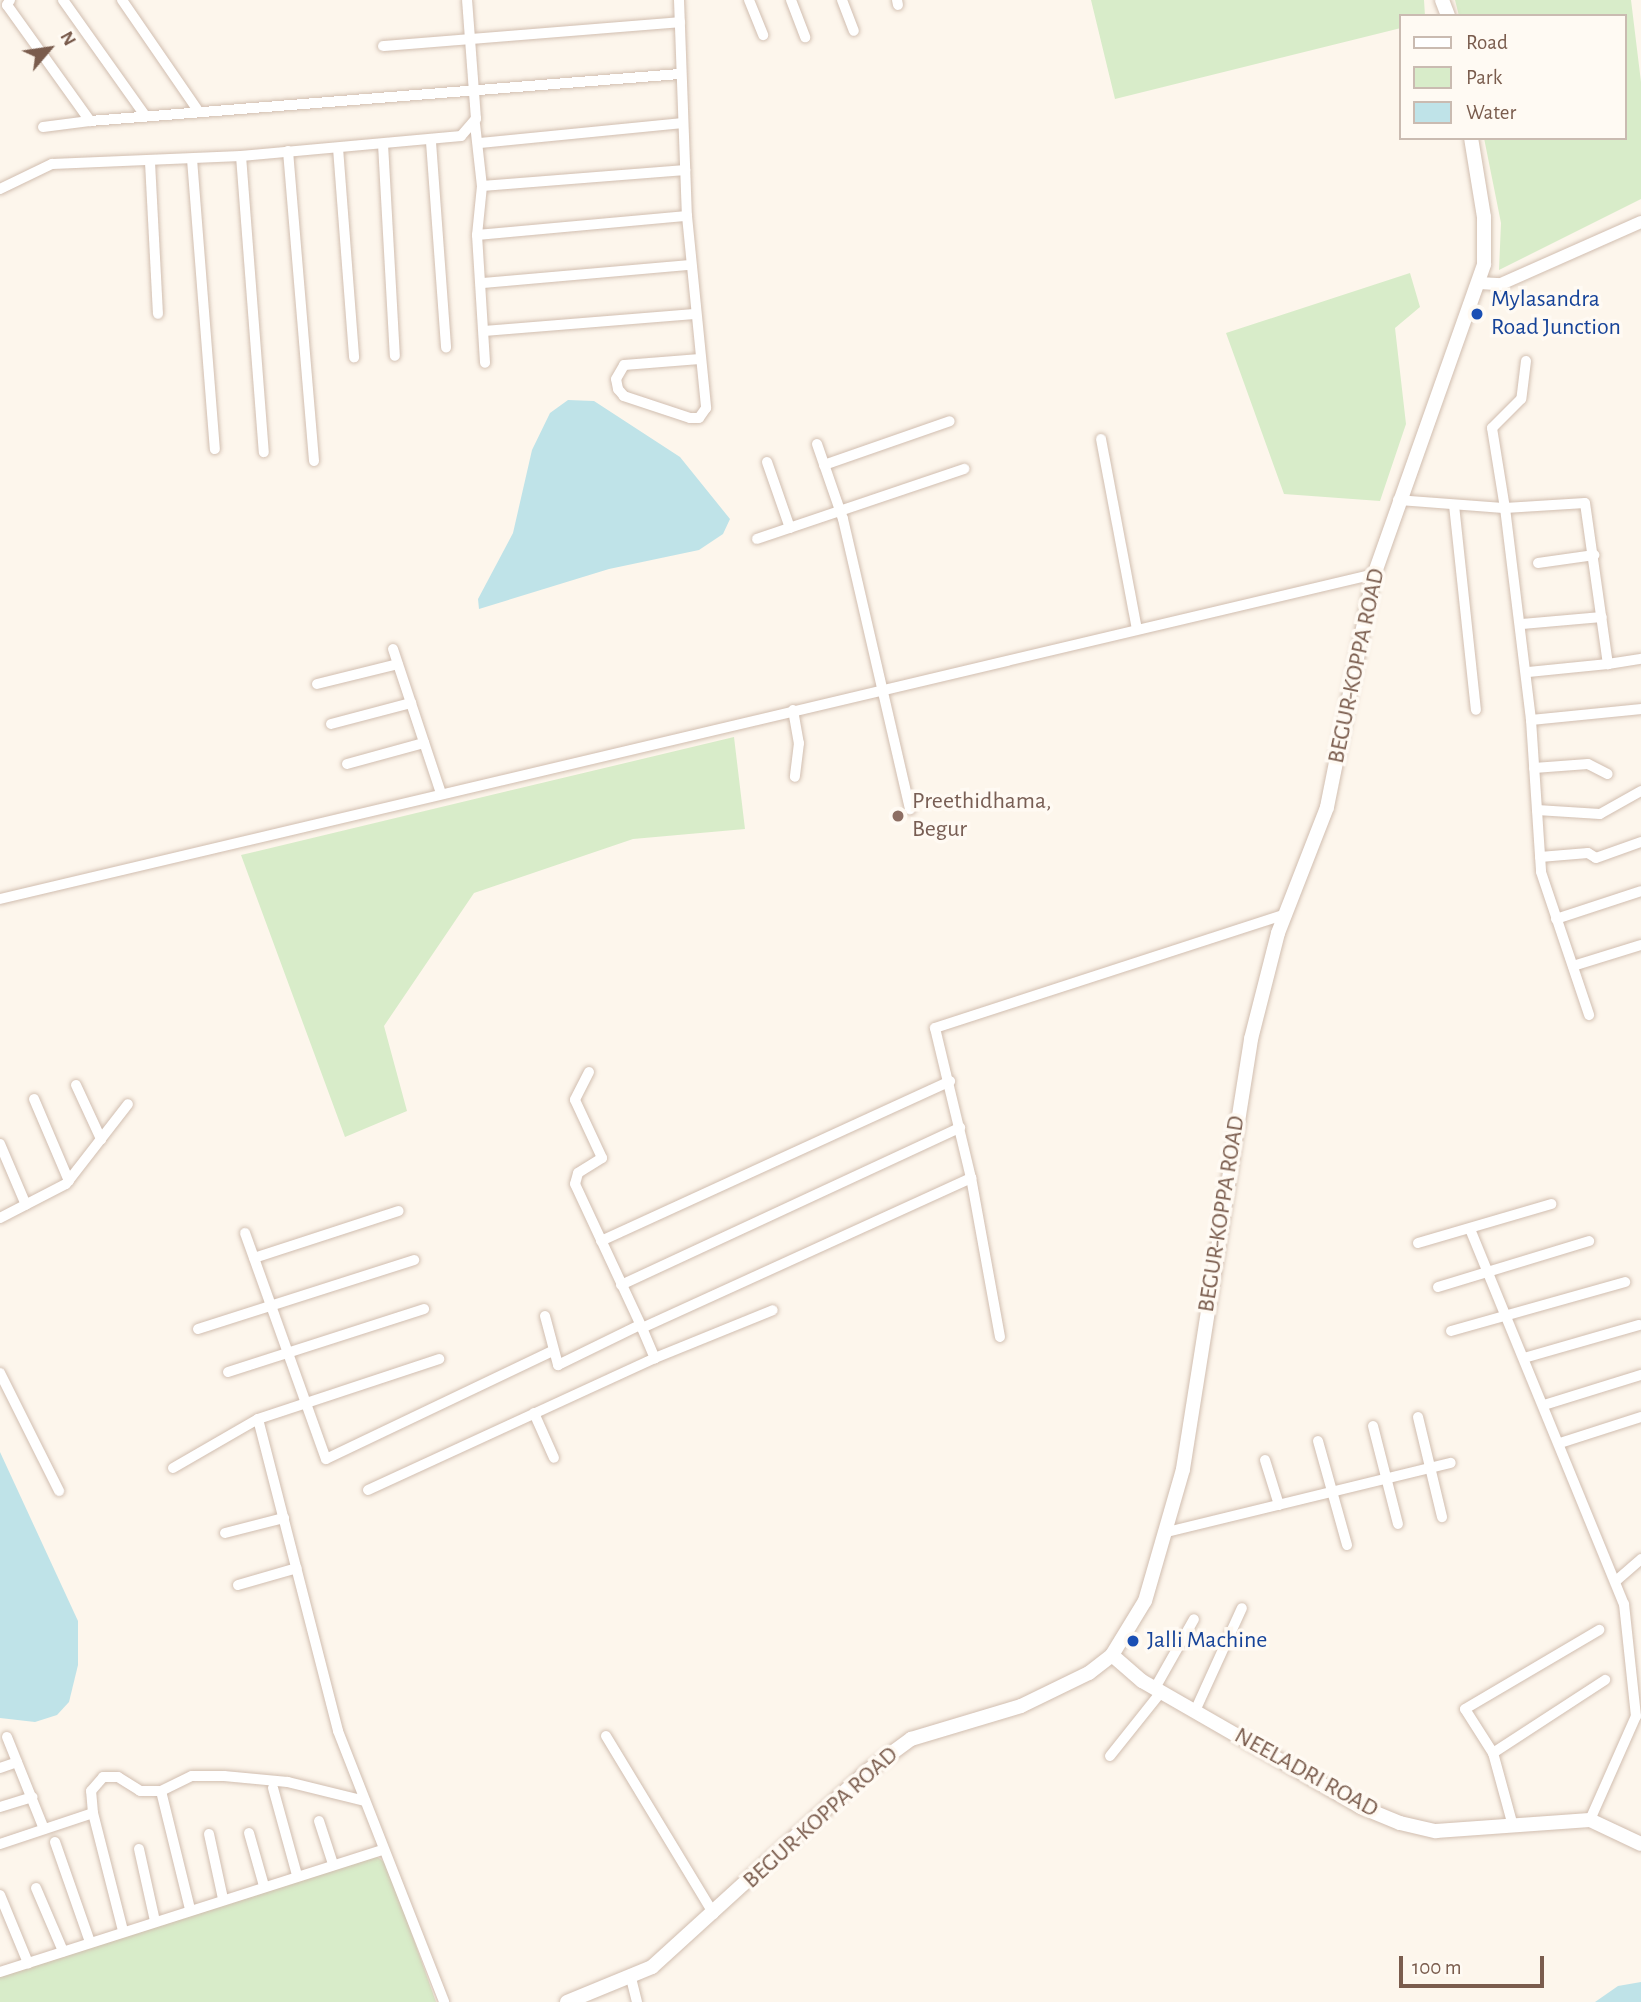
<!DOCTYPE html>
<style>
body{margin:0}
#map{position:relative;width:1641px;height:2002px;overflow:hidden;background:#fdf6ec;font-family:"Alegreya Sans",sans-serif}
div>[style]{position:absolute}
[style*='--x']{left:calc(var(--x)*1px);top:calc(var(--y)*1px);width:calc(var(--w)*1px);rotate:calc(var(--a)*1deg)}
.green>*{inset:0;background:#d8ecc9}
.water>*{inset:0;background:#bfe3e8}
.roads{filter:drop-shadow(0 0 2px #d1beb0) drop-shadow(0 0 2px #d1beb0)}
.minor>*{height:10px;margin:-5px;padding:0 5px;transform-origin:5px;border-radius:5px;background:#fff}
.tertiary>*{height:12px;margin:-6px;padding:0 6px;transform-origin:6px;border-radius:6px;background:#fff}
.secondary>*{height:14px;margin:-7px;padding:0 7px;transform-origin:7px;border-radius:7px;background:#fff}
.dots>*{width:19px;height:19px;translate:-50% -50%;box-sizing:border-box;border:4px solid #fffaf3;border-radius:50%}
span{translate:-50% -50%;white-space:nowrap;text-align:center;line-height:1.15;-webkit-text-stroke:7px #fffaf3;paint-order:stroke}
.transit-label{font-size:24px;color:#164399}
.left{translate:0 -50%;text-align:left}
.street-label{font-size:24px;color:#7a5c4d}
.education-label{font-size:24px;color:#785e54}
.legend{position:absolute;left:1399px;top:14px;width:228px;height:126px;box-sizing:border-box;background:#fffaf3;border:2px solid #cabbb1;margin:0;padding:9px 12px;list-style:none;font-size:21px;color:#7a5c4d}
.legend li{display:flex;align-items:center;gap:14px;height:35px}
.legend b{width:35px;border:2px solid #cabbb1}
.north{position:absolute;left:14px;top:14px;width:70px;height:70px;-webkit-text-stroke:5px #fffaf3;paint-order:stroke;rotate:61deg;font-size:19px;font-weight:700;line-height:28px;text-align:center;color:#7a5c4d}
.north::after{content:'';display:block;margin:auto;width:24px;height:32px;background:#7a5c4d;clip-path:polygon(50% 0,100% 100%,50% 72%,0 100%)}
.scale{position:absolute;left:1399px;top:1956px;width:145px;height:32px;box-sizing:border-box;border:4px solid #7a5c4d;border-top:0;padding-left:9px;font-size:21px;line-height:24px;white-space:nowrap;color:#7a5c4d;-webkit-text-stroke:5px #fffaf3;paint-order:stroke}
</style>
<div id="map">
<div class="green">
<i style="clip-path:polygon(1091px 0,1424px 0,1425px 16px,1401px 16px,1401px 28px,1115px 99px)"></i>
<i style="clip-path:polygon(1455px 0,1631px 0,1641px 82px,1641px 199px,1499px 270px,1501px 223px,1484px 138px,1625px 138px,1625px 16px,1459px 16px)"></i>
<i style="clip-path:polygon(1410px 273px,1420px 307px,1395px 328px,1406px 424px,1380px 501px,1284px 494px,1226px 333px)"></i>
<i style="clip-path:polygon(734px 737px,745px 829px,633px 839px,474px 893px,384px 1026px,407px 1111px,345px 1137px,241px 855px)"></i>
<i style="clip-path:polygon(376px 1856px,387px 1864px,436px 2002px,0 2002px,0 1977px)"></i>
</div>
<div class="water">
<i style="clip-path:polygon(568px 400px,594px 401px,680px 457px,730px 519px,723px 534px,699px 550px,609px 569px,479px 609px,478px 599px,513px 533px,532px 450px,550px 413px)"></i>
<i style="clip-path:polygon(0 1452px,78px 1621px,78px 1665px,69px 1702px,57px 1715px,35px 1722px,0 1718px)"></i>
<i style="clip-path:polygon(1641px 1982px,1641px 2002px,1595px 2002px,1618px 1986px)"></i>
</div>
<div class="roads">
<div class="minor">
<i style="--x:10;--y:0;--w:6;--a:121"></i>
<i style="--x:7;--y:5;--w:143;--a:54.4"></i>
<i style="--x:90;--y:121;--w:591;--a:-4.56"></i>
<i style="--x:63;--y:0;--w:140;--a:54.6"></i>
<i style="--x:122;--y:0;--w:132;--a:55.5"></i>
<i style="--x:679;--y:0;--w:216;--a:87.9"></i>
<i style="--x:687;--y:216;--w:193;--a:84.3"></i>
<i style="--x:706;--y:408;--w:12;--a:125"></i>
<i style="--x:699;--y:418;--w:9;--a:180"></i>
<i style="--x:690;--y:418;--w:70;--a:-161.6"></i>
<i style="--x:624;--y:396;--w:9;--a:-131"></i>
<i style="--x:618;--y:389;--w:10;--a:-101"></i>
<i style="--x:616;--y:379;--w:16;--a:-60"></i>
<i style="--x:624;--y:365;--w:76;--a:-4.5"></i>
<i style="--x:749;--y:0;--w:38;--a:68"></i>
<i style="--x:791;--y:0;--w:40;--a:69"></i>
<i style="--x:842;--y:0;--w:33;--a:69"></i>
<i style="--x:897;--y:0;--w:5;--a:79"></i>
<i style="--x:383;--y:46;--w:298;--a:-4.6"></i>
<i style="--x:475;--y:124;--w:62;--a:83.6"></i>
<i style="--x:482;--y:186;--w:49;--a:95.8"></i>
<i style="--x:477;--y:235;--w:128;--a:86.4"></i>
<i style="--x:43;--y:127;--w:47;--a:-7.3"></i>
<i style="--x:431;--y:142;--w:206;--a:85.8"></i>
<i style="--x:480;--y:143;--w:204;--a:-5.6"></i>
<i style="--x:383;--y:144;--w:212;--a:86.8"></i>
<i style="--x:338;--y:148;--w:210;--a:85.6"></i>
<i style="--x:288;--y:151;--w:311;--a:85.2"></i>
<i style="--x:241;--y:156;--w:297;--a:85.6"></i>
<i style="--x:192;--y:159;--w:291;--a:85.5"></i>
<i style="--x:150;--y:162;--w:152;--a:87"></i>
<i style="--x:482;--y:186;--w:204;--a:-4.5"></i>
<i style="--x:0;--y:189;--w:58;--a:-25.7"></i>
<i style="--x:52;--y:164;--w:189;--a:-2.4"></i>
<i style="--x:241;--y:156;--w:221;--a:-5.2"></i>
<i style="--x:461;--y:136;--w:23;--a:-49"></i>
<i style="--x:476;--y:119;--w:119;--a:-94.3"></i>
<i style="--x:477;--y:235;--w:211;--a:-5.2"></i>
<i style="--x:483;--y:283;--w:208;--a:-5"></i>
<i style="--x:484;--y:331;--w:211;--a:-4.6"></i>
<i style="--x:1526;--y:361;--w:38;--a:97"></i>
<i style="--x:1521;--y:399;--w:41;--a:135"></i>
<i style="--x:1492;--y:428;--w:81;--a:80.8"></i>
<i style="--x:1505;--y:508;--w:80;--a:-3.6"></i>
<i style="--x:1585;--y:503;--w:163;--a:81.9"></i>
<i style="--x:1608;--y:664;--w:80;--a:174.3"></i>
<i style="--x:1101;--y:439;--w:193;--a:79.3"></i>
<i style="--x:817;--y:444;--w:79;--a:70.9"></i>
<i style="--x:843;--y:519;--w:298;--a:77"></i>
<i style="--x:767;--y:462;--w:70;--a:70.8"></i>
<i style="--x:824;--y:465;--w:133;--a:-19.2"></i>
<i style="--x:1398;--y:500;--w:107;--a:4.3"></i>
<i style="--x:1505;--y:508;--w:214;--a:83"></i>
<i style="--x:1531;--y:720;--w:111;--a:-5.7"></i>
<i style="--x:1454;--y:505;--w:206;--a:83.9"></i>
<i style="--x:757;--y:539;--w:219;--a:-18.7"></i>
<i style="--x:1538;--y:563;--w:57;--a:-8.1"></i>
<i style="--x:1522;--y:624;--w:80;--a:-5"></i>
<i style="--x:393;--y:649;--w:152;--a:71.6"></i>
<i style="--x:1608;--y:664;--w:33;--a:-9"></i>
<i style="--x:317;--y:684;--w:83;--a:-13.9"></i>
<i style="--x:793;--y:710;--w:34;--a:80"></i>
<i style="--x:799;--y:743;--w:34;--a:97"></i>
<i style="--x:1531;--y:720;--w:152;--a:86.2"></i>
<i style="--x:1541;--y:872;--w:151;--a:71.4"></i>
<i style="--x:331;--y:724;--w:83;--a:-14.7"></i>
<i style="--x:347;--y:764;--w:80;--a:-15.3"></i>
<i style="--x:1534;--y:768;--w:54;--a:-4.2"></i>
<i style="--x:1588;--y:764;--w:22;--a:27"></i>
<i style="--x:1537;--y:810;--w:63;--a:3.6"></i>
<i style="--x:1600;--y:814;--w:47;--a:-29.3"></i>
<i style="--x:1540;--y:857;--w:48;--a:-4.8"></i>
<i style="--x:1588;--y:853;--w:9;--a:32"></i>
<i style="--x:1596;--y:858;--w:48;--a:-19.6"></i>
<i style="--x:0;--y:899;--w:1413;--a:-13.3"></i>
<i style="--x:1556;--y:919;--w:89;--a:-18.2"></i>
<i style="--x:1573;--y:966;--w:71;--a:-17.2"></i>
<i style="--x:589;--y:1072;--w:31;--a:117"></i>
<i style="--x:575;--y:1100;--w:64;--a:65"></i>
<i style="--x:602;--y:1158;--w:28;--a:148"></i>
<i style="--x:578;--y:1173;--w:11;--a:105"></i>
<i style="--x:575;--y:1184;--w:159;--a:65"></i>
<i style="--x:642;--y:1328;--w:362;--a:-24.5"></i>
<i style="--x:76;--y:1085;--w:60;--a:65.2"></i>
<i style="--x:34;--y:1099;--w:89;--a:66.9"></i>
<i style="--x:0;--y:1144;--w:66;--a:66.9"></i>
<i style="--x:0;--y:1218;--w:74;--a:-27.3"></i>
<i style="--x:66;--y:1184;--w:101;--a:-52.2"></i>
<i style="--x:1470;--y:1229;--w:405;--a:67.7"></i>
<i style="--x:1624;--y:1604;--w:113;--a:83.9"></i>
<i style="--x:1636;--y:1716;--w:114;--a:113.9"></i>
<i style="--x:245;--y:1233;--w:240;--a:70.3"></i>
<i style="--x:326;--y:1459;--w:250;--a:-25.5"></i>
<i style="--x:601;--y:1241;--w:384;--a:-24.6"></i>
<i style="--x:1418;--y:1243;--w:139;--a:-16.3"></i>
<i style="--x:254;--y:1258;--w:152;--a:-18"></i>
<i style="--x:621;--y:1285;--w:374;--a:-24.9"></i>
<i style="--x:1438;--y:1287;--w:158;--a:-16.9"></i>
<i style="--x:545;--y:1316;--w:51;--a:75.1"></i>
<i style="--x:558;--y:1365;--w:91;--a:-26"></i>
<i style="--x:642;--y:1328;--w:33;--a:67"></i>
<i style="--x:655;--y:1358;--w:127;--a:-22.1"></i>
<i style="--x:198;--y:1329;--w:227;--a:-17.7"></i>
<i style="--x:1451;--y:1331;--w:181;--a:-15.7"></i>
<i style="--x:1000;--y:1337;--w:162;--a:-100.3"></i>
<i style="--x:971;--y:1178;--w:154;--a:-103.5"></i>
<i style="--x:935;--y:1028;--w:369;--a:-18"></i>
<i style="--x:1524;--y:1358;--w:120;--a:-16"></i>
<i style="--x:228;--y:1372;--w:206;--a:-17.8"></i>
<i style="--x:0;--y:1373;--w:132;--a:63.4"></i>
<i style="--x:1544;--y:1405;--w:102;--a:-17.2"></i>
<i style="--x:534;--y:1413;--w:49;--a:66"></i>
<i style="--x:1418;--y:1417;--w:103;--a:76.5"></i>
<i style="--x:258;--y:1419;--w:322;--a:75.6"></i>
<i style="--x:338;--y:1731;--w:291;--a:68.6"></i>
<i style="--x:1373;--y:1426;--w:101;--a:75.7"></i>
<i style="--x:1318;--y:1441;--w:108;--a:74.4"></i>
<i style="--x:1560;--y:1443;--w:85;--a:-17.8"></i>
<i style="--x:1265;--y:1460;--w:47;--a:72.7"></i>
<i style="--x:173;--y:1468;--w:98;--a:-30"></i>
<i style="--x:258;--y:1419;--w:191;--a:-18.3"></i>
<i style="--x:368;--y:1490;--w:316;--a:-24.7"></i>
<i style="--x:1167;--y:1532;--w:292;--a:-13.7"></i>
<i style="--x:225;--y:1533;--w:61;--a:-14.3"></i>
<i style="--x:1617;--y:1580;--w:32;--a:-41"></i>
<i style="--x:238;--y:1585;--w:61;--a:-16.1"></i>
<i style="--x:1155;--y:1688;--w:79;--a:-60.5"></i>
<i style="--x:1195;--y:1711;--w:113;--a:-65.5"></i>
<i style="--x:606;--y:1736;--w:208;--a:58.8"></i>
<i style="--x:7;--y:1737;--w:99;--a:68.1"></i>
<i style="--x:1493;--y:1753;--w:134;--a:-33.1"></i>
<i style="--x:1110;--y:1756;--w:82;--a:-51.4"></i>
<i style="--x:0;--y:1768;--w:18;--a:-19"></i>
<i style="--x:273;--y:1788;--w:90;--a:74.6"></i>
<i style="--x:161;--y:1791;--w:122;--a:76.2"></i>
<i style="--x:0;--y:1807;--w:34;--a:-17"></i>
<i style="--x:93;--y:1813;--w:122;--a:75.7"></i>
<i style="--x:319;--y:1821;--w:45;--a:72"></i>
<i style="--x:1513;--y:1826;--w:76;--a:-105.3"></i>
<i style="--x:1493;--y:1753;--w:52;--a:-122.5"></i>
<i style="--x:1465;--y:1709;--w:156;--a:-30.5"></i>
<i style="--x:249;--y:1833;--w:55;--a:74.2"></i>
<i style="--x:209;--y:1834;--w:66;--a:77.8"></i>
<i style="--x:55;--y:1842;--w:106;--a:70.7"></i>
<i style="--x:0;--y:1844;--w:98;--a:-18.4"></i>
<i style="--x:93;--y:1813;--w:22;--a:-95"></i>
<i style="--x:91;--y:1791;--w:18;--a:-49"></i>
<i style="--x:103;--y:1777;--w:15;--a:0"></i>
<i style="--x:118;--y:1777;--w:26;--a:32"></i>
<i style="--x:140;--y:1791;--w:21;--a:0"></i>
<i style="--x:161;--y:1791;--w:34;--a:-26"></i>
<i style="--x:192;--y:1776;--w:32;--a:0"></i>
<i style="--x:224;--y:1776;--w:64;--a:5.4"></i>
<i style="--x:288;--y:1782;--w:79;--a:13.9"></i>
<i style="--x:139;--y:1849;--w:74;--a:77.5"></i>
<i style="--x:36;--y:1888;--w:69;--a:66.8"></i>
<i style="--x:0;--y:1895;--w:74;--a:67.6"></i>
<i style="--x:0;--y:1972;--w:402;--a:-17.7"></i>
<i style="--x:631;--y:1978;--w:25;--a:76"></i>
</div>
<div class="tertiary">
<i style="--x:1479;--y:283;--w:22;--a:3"></i>
<i style="--x:1501;--y:284;--w:153;--a:-23.9"></i>
</div>
<div class="secondary">
<i style="--x:1442;--y:0;--w:17;--a:69"></i>
<i style="--x:1112;--y:1655;--w:40;--a:41"></i>
<i style="--x:1142;--y:1681;--w:253;--a:29.9"></i>
<i style="--x:1361;--y:1807;--w:42;--a:22.3"></i>
<i style="--x:1400;--y:1823;--w:37;--a:13"></i>
<i style="--x:1436;--y:1831;--w:154;--a:-4.1"></i>
<i style="--x:1590;--y:1820;--w:56;--a:25.2"></i>
<i style="--x:567;--y:2002;--w:92;--a:-22.4"></i>
<i style="--x:652;--y:1967;--w:290;--a:-42.3"></i>
<i style="--x:866;--y:1772;--w:56;--a:-36.3"></i>
<i style="--x:911;--y:1739;--w:115;--a:-16.7"></i>
<i style="--x:1021;--y:1706;--w:76;--a:-25.9"></i>
<i style="--x:1089;--y:1673;--w:29;--a:-38"></i>
<i style="--x:1112;--y:1655;--w:63;--a:-58.6"></i>
<i style="--x:1145;--y:1601;--w:137;--a:-73.9"></i>
<i style="--x:1183;--y:1469;--w:435;--a:-81"></i>
<i style="--x:1251;--y:1039;--w:109;--a:-75.7"></i>
<i style="--x:1278;--y:933;--w:135;--a:-68.7"></i>
<i style="--x:1327;--y:807;--w:234;--a:-78.6"></i>
<i style="--x:1373;--y:578;--w:333;--a:-70.5"></i>
<i style="--x:1484;--y:264;--w:47;--a:-90"></i>
<i style="--x:1484;--y:217;--w:80;--a:-99.3"></i>
</div>
</div>
<div class="dots">
<i style="left:1477px;top:314px;background:#1a4fb4"></i>
<i style="left:898px;top:816px;background:#8d6e63"></i>
<i style="left:1133px;top:1641px;background:#1a4fb4"></i>
</div>
<div class="transit-label">
<span class="left" style="left:1491px;top:314px">Mylasandra<br>Road Junction</span>
<span class="left" style="left:1147px;top:1641px">Jalli Machine</span>
</div>
<div class="street-label">
<span style="left:1357px;top:666px;rotate:-78deg">BEGUR-KOPPA ROAD</span>
<span style="left:1222px;top:1214px;rotate:-81deg">BEGUR-KOPPA ROAD</span>
<span style="left:1306px;top:1773px;rotate:29deg">NEELADRI ROAD</span>
<span style="left:821px;top:1818px;rotate:-42deg">BEGUR-KOPPA ROAD</span>
</div>
<div class="education-label">
<span class="left" style="left:912px;top:816px">Preethidhama,<br>Begur</span>
</div>
<ul class="legend">
<li><b style="height:9px;background:#fff"></b>Road</li>
<li><b style="height:19px;background:#d8ecc9"></b>Park</li>
<li><b style="height:19px;background:#bfe3e8"></b>Water</li>
</ul>
<div class="north">N</div>
<div class="scale">100 m</div>
</div>
